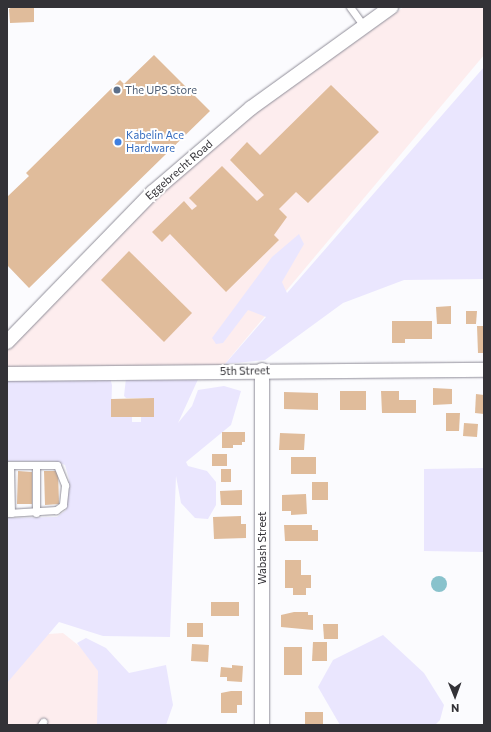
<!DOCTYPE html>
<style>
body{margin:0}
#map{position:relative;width:491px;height:732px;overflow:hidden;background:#fbfbfe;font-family:Commissioner,sans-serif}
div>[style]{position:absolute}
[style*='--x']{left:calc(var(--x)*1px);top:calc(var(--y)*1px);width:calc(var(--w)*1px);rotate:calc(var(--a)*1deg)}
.industrial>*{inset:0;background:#fdedee}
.green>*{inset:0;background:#eae6fe}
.water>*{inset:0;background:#89c2cc}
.round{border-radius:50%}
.building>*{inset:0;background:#e0bc9b}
.roads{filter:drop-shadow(0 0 1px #8f8d98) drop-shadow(0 0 1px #8f8d98)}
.service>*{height:7px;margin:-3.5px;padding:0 3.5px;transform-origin:3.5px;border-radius:3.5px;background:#fff}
.minor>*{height:14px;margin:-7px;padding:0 7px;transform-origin:7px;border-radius:7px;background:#fff}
.dots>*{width:11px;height:11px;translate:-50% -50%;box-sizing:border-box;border:2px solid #fff;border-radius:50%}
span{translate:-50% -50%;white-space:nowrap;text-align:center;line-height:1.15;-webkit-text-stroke:4px #fff;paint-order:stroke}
.service-label{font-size:11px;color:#4e5e75}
.left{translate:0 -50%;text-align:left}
.shop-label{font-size:11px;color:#366cbe}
.street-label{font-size:11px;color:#333237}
.frame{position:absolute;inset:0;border:8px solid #333237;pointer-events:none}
.north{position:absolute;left:435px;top:676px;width:40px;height:40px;-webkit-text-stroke:3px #fff;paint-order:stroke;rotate:179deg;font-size:11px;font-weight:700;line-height:16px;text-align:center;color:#333237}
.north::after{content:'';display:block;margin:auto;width:14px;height:18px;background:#333237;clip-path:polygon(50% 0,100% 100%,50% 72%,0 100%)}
</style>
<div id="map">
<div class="industrial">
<i style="clip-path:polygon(404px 7px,484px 7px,484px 55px,224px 365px,7px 368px,7px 350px,171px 184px,249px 117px)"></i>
<i style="clip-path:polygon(63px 633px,103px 665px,101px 725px,7px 725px,7px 637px)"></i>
</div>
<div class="green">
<i style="clip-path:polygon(484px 67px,484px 279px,404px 280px,343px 303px,265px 360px,225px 364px,266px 317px,248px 310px,223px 343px,216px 344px,212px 338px,272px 257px,299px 234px,304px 244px,282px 282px,287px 293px)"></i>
<i style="clip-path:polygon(200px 375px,178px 423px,192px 406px,198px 390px,224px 386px,241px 391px,231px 425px,186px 462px,188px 466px,207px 471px,216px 482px,216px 505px,208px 519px,195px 518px,181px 503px,176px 476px,170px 637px,103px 636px,59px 622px,7px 683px,7px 518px,57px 517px,66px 510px,69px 479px,65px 465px,55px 461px,7px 461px,7px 381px,110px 378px,112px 385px,111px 417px,132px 417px,132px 422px,141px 422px,141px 417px,153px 398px,126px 398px,124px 396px,126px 378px)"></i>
<i style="clip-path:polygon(484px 468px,484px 552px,424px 551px,424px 469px)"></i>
<i style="clip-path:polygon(383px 635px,424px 673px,444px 705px,440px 720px,435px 725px,340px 725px,318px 687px,333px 660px)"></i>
<i style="clip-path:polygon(86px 638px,106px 648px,129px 673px,166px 665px,173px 705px,166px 725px,97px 725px,98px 671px,77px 643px)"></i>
</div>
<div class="water">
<i class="round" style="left:431px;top:576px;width:16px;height:16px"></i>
</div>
<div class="building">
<i style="clip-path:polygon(12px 7px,34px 7px,34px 22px,10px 23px,9px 9px)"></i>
<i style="clip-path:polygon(154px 55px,210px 111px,29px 288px,7px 265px,7px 197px,29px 176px,26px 173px,120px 80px,124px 84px)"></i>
<i style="clip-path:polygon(331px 85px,379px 132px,308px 203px,296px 192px,279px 209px,287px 217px,274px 235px,279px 240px,226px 292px,170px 234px,162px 242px,152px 232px,184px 201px,192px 210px,197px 206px,189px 198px,222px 166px,257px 201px,264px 195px,230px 160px,247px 142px,260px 155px)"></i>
<i style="clip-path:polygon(129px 251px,192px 313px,164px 342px,101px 280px)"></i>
<i style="clip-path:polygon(451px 306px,451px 324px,437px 324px,436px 307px)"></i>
<i style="clip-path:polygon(466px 311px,477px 311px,476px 324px,466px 324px)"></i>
<i style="clip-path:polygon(392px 321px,432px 321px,432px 339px,405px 339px,405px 343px,392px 343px)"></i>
<i style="clip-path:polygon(477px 326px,484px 326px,484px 353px,478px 353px)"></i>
<i style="clip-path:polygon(433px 388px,452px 389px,452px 404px,433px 405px)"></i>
<i style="clip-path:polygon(340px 391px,366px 391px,366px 410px,340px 410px)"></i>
<i style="clip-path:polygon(381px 391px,399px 391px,399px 400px,416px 400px,416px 413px,382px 413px)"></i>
<i style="clip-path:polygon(284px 392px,318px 393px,318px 410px,284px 409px)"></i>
<i style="clip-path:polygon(476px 394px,484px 395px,484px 414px,475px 413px)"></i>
<i style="clip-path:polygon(154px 398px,154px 417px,111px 417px,111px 399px)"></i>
<i style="clip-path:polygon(446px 413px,460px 413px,459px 431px,446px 431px)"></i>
<i style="clip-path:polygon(464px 423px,478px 424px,477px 437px,463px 436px)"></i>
<i style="clip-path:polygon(222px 432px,245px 432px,245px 442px,242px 442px,242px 445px,233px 445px,233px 448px,222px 448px)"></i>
<i style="clip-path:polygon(280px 433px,305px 434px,304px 450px,279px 450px)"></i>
<i style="clip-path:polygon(212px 454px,227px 454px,227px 466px,212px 466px)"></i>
<i style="clip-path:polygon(291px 457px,316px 457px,316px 474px,291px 474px)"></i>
<i style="clip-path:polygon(221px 469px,231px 469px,231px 482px,221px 482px)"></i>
<i style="clip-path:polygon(18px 471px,32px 472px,32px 504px,17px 504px)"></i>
<i style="clip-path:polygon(44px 471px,58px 471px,59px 504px,45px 505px)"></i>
<i style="clip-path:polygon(312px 482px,328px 482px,328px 500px,312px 500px)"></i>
<i style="clip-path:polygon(242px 490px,242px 505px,221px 505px,220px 491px)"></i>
<i style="clip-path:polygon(306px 494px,307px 514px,291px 515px,291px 511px,282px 511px,282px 495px)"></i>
<i style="clip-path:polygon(241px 516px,241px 524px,246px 524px,246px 538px,214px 539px,213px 517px)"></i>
<i style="clip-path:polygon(284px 525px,312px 525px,312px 530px,318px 530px,318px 541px,285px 541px)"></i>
<i style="clip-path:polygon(285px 560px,301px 560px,301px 575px,311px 575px,311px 588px,306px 588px,306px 595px,293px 595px,293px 588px,285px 588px)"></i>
<i style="clip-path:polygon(211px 602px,239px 602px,239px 616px,211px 616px)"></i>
<i style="clip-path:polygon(294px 612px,308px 612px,308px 615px,313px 615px,313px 630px,281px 627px,281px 615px)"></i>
<i style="clip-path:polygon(187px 623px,203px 623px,203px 637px,187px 637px)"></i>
<i style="clip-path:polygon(323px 624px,338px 624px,338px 639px,324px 639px)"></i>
<i style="clip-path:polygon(313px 642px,327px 642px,327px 661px,312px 661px)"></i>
<i style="clip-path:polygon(192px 644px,209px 645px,208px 662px,191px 661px)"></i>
<i style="clip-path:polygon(284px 647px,302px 647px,302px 675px,284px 675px)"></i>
<i style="clip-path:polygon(232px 665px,243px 666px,242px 682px,227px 681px,227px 677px,220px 677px,221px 667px,232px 668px)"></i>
<i style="clip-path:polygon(231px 691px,242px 691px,242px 705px,237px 705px,237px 713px,221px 713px,221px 693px)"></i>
<i style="clip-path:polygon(305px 712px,323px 712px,323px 725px,305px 725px)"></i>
</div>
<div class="roads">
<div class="service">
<i style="--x:350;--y:7;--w:24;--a:54"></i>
<i style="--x:7;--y:465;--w:50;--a:0"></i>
<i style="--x:57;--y:465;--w:22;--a:68"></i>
<i style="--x:65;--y:485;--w:20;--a:96"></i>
<i style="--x:63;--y:505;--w:9;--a:144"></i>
<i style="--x:56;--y:510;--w:49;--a:176.5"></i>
<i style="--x:10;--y:466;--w:47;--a:88.8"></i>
<i style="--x:36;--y:513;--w:48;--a:-90"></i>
<i style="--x:41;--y:725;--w:4;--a:-56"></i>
</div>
<div class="minor">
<i style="--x:7;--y:342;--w:209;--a:-45.8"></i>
<i style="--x:153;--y:192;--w:129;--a:-40.6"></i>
<i style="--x:251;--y:108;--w:173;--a:-35.8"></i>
<i style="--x:7;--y:374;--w:477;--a:-0.5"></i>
<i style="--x:262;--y:725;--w:355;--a:-90"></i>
</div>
</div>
<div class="dots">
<i style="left:117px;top:90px;background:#5c6f8a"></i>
<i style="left:118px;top:142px;background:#3f7fe0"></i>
</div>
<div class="service-label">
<span class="left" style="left:125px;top:90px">The UPS Store</span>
</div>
<div class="shop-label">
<span class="left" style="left:126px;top:142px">Kabelin Ace<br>Hardware</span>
</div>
<div class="street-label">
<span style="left:179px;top:170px;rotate:-41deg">Eggebrecht Road</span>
<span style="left:245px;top:371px;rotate:-1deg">5th Street</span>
<span style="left:262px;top:548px;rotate:-90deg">Wabash Street</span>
</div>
<div class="frame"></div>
<div class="north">N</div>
</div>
